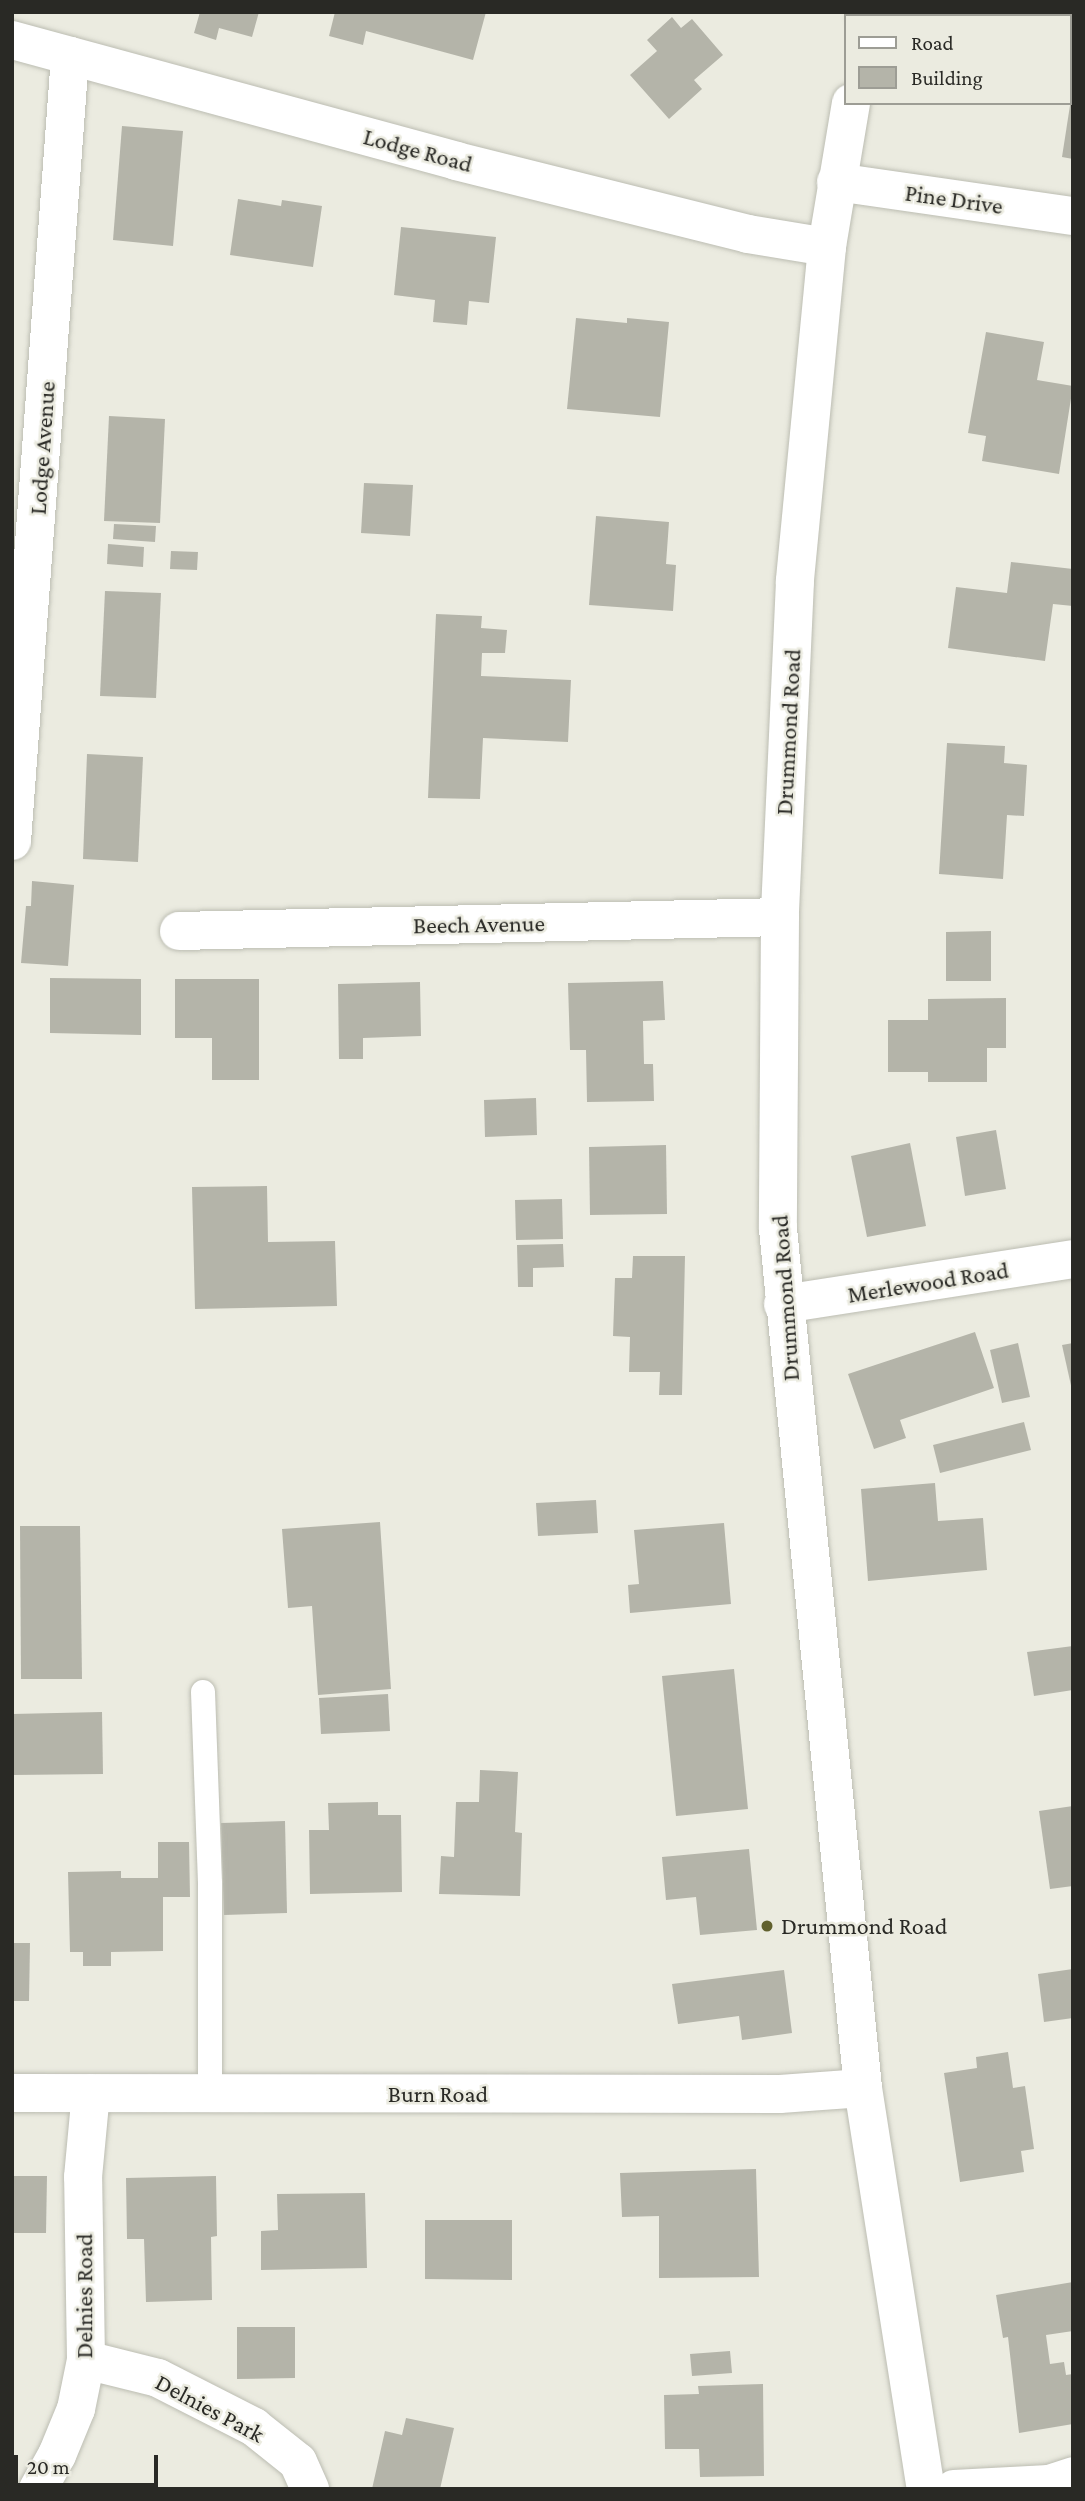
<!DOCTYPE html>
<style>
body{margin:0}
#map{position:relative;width:1085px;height:2501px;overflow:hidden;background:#ebebe0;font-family:"Crimson Pro",serif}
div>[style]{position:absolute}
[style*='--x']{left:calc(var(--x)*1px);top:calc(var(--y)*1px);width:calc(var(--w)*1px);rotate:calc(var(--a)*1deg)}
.building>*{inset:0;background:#b4b4a9}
.roads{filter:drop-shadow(0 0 2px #bcbdb2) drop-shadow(0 0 2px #bcbdb2)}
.lane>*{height:24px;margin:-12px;padding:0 12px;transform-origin:12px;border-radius:12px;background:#fff}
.street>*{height:38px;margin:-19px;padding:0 19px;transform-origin:19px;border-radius:19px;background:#fff}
.dots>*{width:19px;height:19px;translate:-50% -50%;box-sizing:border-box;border:4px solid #ebebe0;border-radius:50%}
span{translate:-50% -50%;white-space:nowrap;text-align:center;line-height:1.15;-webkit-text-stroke:5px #ebebe0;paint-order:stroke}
.street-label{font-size:24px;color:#292925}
.poi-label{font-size:24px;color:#292925}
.left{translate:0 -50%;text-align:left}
.frame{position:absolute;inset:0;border:14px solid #292925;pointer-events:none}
.legend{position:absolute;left:844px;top:14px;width:228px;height:91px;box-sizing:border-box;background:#ebebe0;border:2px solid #9d9d95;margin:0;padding:9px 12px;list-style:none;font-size:21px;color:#292925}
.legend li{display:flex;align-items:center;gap:14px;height:35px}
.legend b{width:35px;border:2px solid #9d9d95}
.scale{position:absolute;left:14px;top:2455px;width:144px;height:32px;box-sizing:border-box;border:4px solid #292925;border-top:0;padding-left:9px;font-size:21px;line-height:24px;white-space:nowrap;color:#292925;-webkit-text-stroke:5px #ebebe0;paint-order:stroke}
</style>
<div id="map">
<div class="building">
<i style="clip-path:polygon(200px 12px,259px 12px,252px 37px,219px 28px,216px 40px,194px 33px)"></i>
<i style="clip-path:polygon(335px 12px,486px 12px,473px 60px,366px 31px,363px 45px,329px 36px)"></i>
<i style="clip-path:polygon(672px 17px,681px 28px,692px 19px,723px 55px,694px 80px,702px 89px,669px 119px,630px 75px,657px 51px,647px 40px)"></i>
<i style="clip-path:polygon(1071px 99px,1073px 99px,1073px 159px,1062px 157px)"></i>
<i style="clip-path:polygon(122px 126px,183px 131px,173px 246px,113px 240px)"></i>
<i style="clip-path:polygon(238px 199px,281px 206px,282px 200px,322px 206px,313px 267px,230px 255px)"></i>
<i style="clip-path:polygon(401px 227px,496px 237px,489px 303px,469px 301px,467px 325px,433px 322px,435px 300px,394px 295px)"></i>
<i style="clip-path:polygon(576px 318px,627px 323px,627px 318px,669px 322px,660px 417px,567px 409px)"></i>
<i style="clip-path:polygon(986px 332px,1044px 342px,1037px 380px,1073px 386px,1059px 474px,982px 461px,986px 436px,968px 433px)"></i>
<i style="clip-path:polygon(109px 416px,165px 419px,160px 523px,104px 521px)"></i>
<i style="clip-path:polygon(364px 483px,413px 485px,410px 536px,361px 533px)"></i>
<i style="clip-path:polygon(596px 516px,669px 522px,666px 564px,676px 565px,673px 611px,589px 605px)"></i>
<i style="clip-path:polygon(114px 524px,156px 526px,155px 542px,113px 539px)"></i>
<i style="clip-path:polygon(108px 544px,144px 547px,143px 567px,107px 564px)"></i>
<i style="clip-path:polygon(171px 551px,198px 552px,197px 570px,170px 569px)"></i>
<i style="clip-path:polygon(1011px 562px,1073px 569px,1073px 606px,1053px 604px,1045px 661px,948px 648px,956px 587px,1007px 593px)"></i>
<i style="clip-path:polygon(105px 591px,161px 593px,156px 698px,100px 696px)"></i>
<i style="clip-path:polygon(436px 614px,482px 616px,481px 628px,507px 630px,505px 653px,482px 653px,481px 676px,571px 680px,568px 742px,483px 738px,480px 799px,428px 798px)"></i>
<i style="clip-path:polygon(947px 743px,1005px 746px,1004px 763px,1027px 765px,1024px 816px,1007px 815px,1003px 879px,939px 874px)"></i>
<i style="clip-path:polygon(87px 754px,143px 757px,138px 862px,83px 859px)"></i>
<i style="clip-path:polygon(32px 881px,74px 885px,68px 966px,21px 963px,26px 906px,31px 906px)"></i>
<i style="clip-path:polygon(991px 931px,991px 981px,946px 981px,946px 932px)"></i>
<i style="clip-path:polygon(50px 978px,141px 979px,141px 1035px,50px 1033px)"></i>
<i style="clip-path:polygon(175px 979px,259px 979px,259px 1080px,212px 1080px,212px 1038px,175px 1038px)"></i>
<i style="clip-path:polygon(663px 981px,665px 1020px,643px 1021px,644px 1064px,653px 1064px,654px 1101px,587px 1102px,586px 1050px,570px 1050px,568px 983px)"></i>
<i style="clip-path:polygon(420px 982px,421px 1036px,363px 1038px,363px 1059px,339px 1059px,338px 984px)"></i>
<i style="clip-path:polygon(1006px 998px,1006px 1048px,987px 1048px,987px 1082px,928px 1082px,928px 1072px,888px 1072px,888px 1020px,928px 1020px,928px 999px)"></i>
<i style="clip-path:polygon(536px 1098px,537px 1135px,485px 1137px,484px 1100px)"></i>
<i style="clip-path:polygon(996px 1130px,1006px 1189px,965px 1196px,956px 1137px)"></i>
<i style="clip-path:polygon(910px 1143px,926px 1226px,867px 1237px,851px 1156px)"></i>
<i style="clip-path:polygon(666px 1145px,667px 1214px,590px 1215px,589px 1147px)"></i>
<i style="clip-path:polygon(267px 1186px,268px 1242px,335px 1241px,337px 1306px,195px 1309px,192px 1187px)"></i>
<i style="clip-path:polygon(562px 1199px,563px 1239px,516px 1240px,515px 1200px)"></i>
<i style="clip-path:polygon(563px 1244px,564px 1267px,533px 1268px,533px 1287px,518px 1287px,517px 1245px)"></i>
<i style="clip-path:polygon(633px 1256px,685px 1256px,682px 1395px,659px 1395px,660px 1372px,629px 1372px,630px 1337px,613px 1336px,615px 1278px,632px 1278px)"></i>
<i style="clip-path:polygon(975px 1332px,994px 1388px,900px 1420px,906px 1438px,874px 1449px,848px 1374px)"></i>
<i style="clip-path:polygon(1018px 1343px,1030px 1397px,1002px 1403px,990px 1350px)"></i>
<i style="clip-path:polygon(1073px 1343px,1073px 1390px,1072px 1390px,1062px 1345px)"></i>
<i style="clip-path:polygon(1024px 1422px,1031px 1450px,940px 1473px,933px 1445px)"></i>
<i style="clip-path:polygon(935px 1483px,938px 1521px,983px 1518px,987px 1570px,868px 1581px,861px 1489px)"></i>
<i style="clip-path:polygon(596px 1500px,598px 1533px,538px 1536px,536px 1503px)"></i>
<i style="clip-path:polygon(380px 1522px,391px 1689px,318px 1695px,312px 1606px,288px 1608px,282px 1529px)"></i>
<i style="clip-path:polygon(724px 1523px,731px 1604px,630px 1613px,628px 1585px,639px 1584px,634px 1530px)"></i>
<i style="clip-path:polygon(20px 1526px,80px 1526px,82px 1679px,21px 1679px)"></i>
<i style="clip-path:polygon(1073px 1646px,1073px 1690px,1034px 1696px,1027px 1652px)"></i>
<i style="clip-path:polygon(734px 1669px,748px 1809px,676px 1816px,662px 1676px)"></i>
<i style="clip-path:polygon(388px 1694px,390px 1731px,321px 1734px,319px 1698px)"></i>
<i style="clip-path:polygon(102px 1712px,103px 1774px,12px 1775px,12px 1714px)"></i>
<i style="clip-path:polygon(480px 1770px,518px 1772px,515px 1832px,522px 1833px,520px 1896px,439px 1894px,441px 1856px,454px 1857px,456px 1802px,479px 1802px)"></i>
<i style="clip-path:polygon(378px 1802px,378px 1815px,401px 1815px,402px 1892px,310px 1894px,309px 1830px,329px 1830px,328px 1803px)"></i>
<i style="clip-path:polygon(1073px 1806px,1073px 1886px,1050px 1889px,1039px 1811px)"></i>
<i style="clip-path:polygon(285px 1821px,287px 1913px,224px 1915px,221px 1823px)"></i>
<i style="clip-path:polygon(158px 1842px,189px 1842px,190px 1897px,163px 1897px,163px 1951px,111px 1952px,111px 1966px,83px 1966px,83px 1952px,70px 1952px,68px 1872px,121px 1871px,121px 1878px,158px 1878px)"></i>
<i style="clip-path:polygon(749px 1849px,757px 1930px,700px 1935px,696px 1897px,666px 1900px,662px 1857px)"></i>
<i style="clip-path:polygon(12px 1943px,30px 1943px,29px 2001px,12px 2001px)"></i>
<i style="clip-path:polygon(1073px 1969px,1073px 2018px,1044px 2022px,1038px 1974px)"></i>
<i style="clip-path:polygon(784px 1970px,792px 2033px,742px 2040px,739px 2016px,678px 2024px,672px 1984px)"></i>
<i style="clip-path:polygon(1008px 2052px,1013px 2088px,1025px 2086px,1034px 2149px,1021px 2151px,1024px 2172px,960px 2182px,944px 2073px,977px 2068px,976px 2057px)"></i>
<i style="clip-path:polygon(756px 2169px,759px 2277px,659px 2278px,659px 2216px,622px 2217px,620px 2173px)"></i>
<i style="clip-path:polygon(12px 2176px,47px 2176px,46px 2233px,12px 2233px)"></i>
<i style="clip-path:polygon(216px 2176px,217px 2236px,211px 2237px,212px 2300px,146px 2302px,144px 2239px,127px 2239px,126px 2178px)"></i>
<i style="clip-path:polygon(365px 2193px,367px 2268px,261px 2270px,261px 2231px,278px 2230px,277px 2194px)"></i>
<i style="clip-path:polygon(425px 2220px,512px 2220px,512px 2280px,425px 2279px)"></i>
<i style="clip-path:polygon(1073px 2282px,1073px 2331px,1046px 2335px,1050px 2364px,1064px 2362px,1066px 2375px,1073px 2374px,1073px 2424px,1019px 2433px,1008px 2337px,1003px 2338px,996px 2295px)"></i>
<i style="clip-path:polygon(237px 2327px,295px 2327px,295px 2378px,237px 2379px)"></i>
<i style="clip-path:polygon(730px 2351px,732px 2373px,692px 2376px,690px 2354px)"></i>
<i style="clip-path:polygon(763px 2384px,764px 2476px,700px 2477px,699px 2449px,665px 2449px,664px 2395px,699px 2394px,698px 2386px)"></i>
<i style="clip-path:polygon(406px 2418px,454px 2428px,440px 2489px,372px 2489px,385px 2431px,402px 2435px)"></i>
</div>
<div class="roads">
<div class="lane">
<i style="--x:203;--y:1692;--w:191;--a:87.9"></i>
<i style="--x:210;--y:1883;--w:211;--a:90"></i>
</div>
<div class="street">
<i style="--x:867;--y:16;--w:4;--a:-76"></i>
<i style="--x:12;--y:40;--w:460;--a:15.2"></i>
<i style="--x:456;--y:161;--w:301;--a:14"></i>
<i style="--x:748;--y:234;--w:80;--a:9.3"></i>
<i style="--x:851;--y:103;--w:146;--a:99.5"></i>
<i style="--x:827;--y:247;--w:336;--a:95.5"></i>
<i style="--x:795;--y:581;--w:336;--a:92.6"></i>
<i style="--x:780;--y:917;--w:312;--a:90.4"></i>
<i style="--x:778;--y:1229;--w:863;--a:84.35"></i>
<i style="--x:863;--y:2088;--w:406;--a:81.1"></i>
<i style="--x:836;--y:182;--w:239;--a:8.2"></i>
<i style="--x:12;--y:841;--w:787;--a:-85.77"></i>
<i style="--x:179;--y:931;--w:601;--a:-1.33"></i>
<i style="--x:783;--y:1304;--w:293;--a:-8.8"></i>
<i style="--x:12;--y:2093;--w:768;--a:0.07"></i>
<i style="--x:780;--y:2094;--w:83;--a:-4.1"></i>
<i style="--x:86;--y:2360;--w:74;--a:14"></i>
<i style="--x:158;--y:2378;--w:108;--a:27"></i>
<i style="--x:254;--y:2427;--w:56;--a:38.5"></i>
<i style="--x:298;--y:2462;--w:30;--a:66"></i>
<i style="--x:38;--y:2489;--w:39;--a:-61"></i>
<i style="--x:57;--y:2455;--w:50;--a:-67.6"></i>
<i style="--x:76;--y:2409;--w:50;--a:-78.5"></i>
<i style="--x:86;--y:2360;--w:183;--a:-90.9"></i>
<i style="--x:83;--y:2177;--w:84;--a:-84.6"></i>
<i style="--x:954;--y:2489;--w:95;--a:-3"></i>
<i style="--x:1049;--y:2484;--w:25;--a:-18"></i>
</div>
</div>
<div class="dots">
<i style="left:767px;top:1926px;background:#61612e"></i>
</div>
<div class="street-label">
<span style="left:418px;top:150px;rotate:15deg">Lodge Road</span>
<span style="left:954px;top:199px;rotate:8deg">Pine Drive</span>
<span style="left:42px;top:448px;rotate:-86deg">Lodge Avenue</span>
<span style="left:788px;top:732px;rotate:-87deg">Drummond Road</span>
<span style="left:479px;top:924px;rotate:-1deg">Beech Avenue</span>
<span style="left:928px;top:1282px;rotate:-9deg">Merlewood Road</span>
<span style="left:785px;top:1298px;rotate:-94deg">Drummond Road</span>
<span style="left:438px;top:2094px">Burn Road</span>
<span style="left:84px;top:2296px;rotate:-90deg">Delnies Road</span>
<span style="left:210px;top:2408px;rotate:28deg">Delnies Park</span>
</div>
<div class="poi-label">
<span class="left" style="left:781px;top:1926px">Drummond Road</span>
</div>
<div class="frame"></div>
<ul class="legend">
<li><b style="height:9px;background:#fff"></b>Road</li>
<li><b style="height:19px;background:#b4b4a9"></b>Building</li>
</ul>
<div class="scale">20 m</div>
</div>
